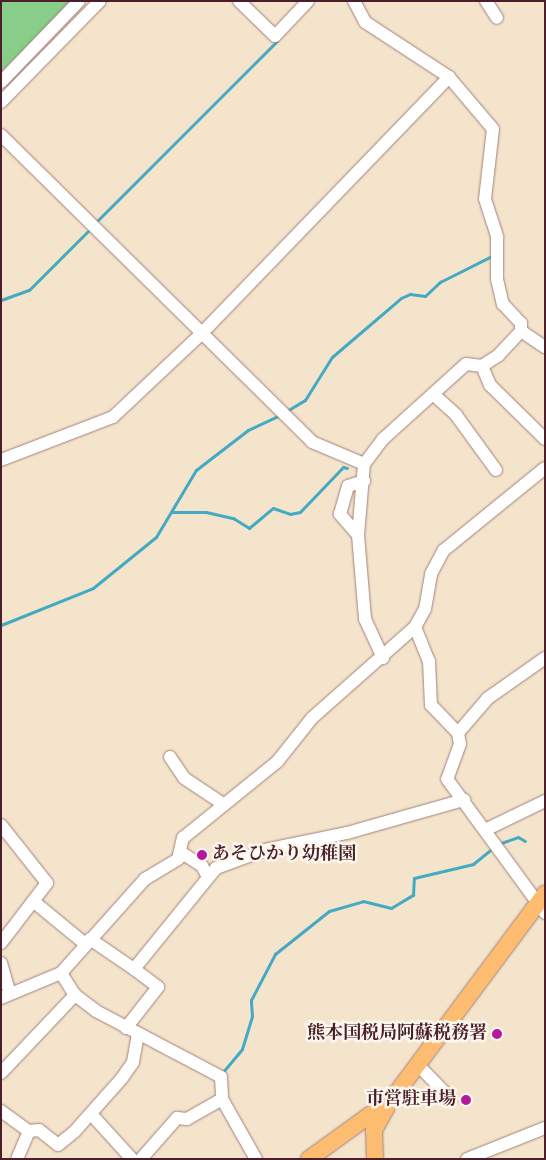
<!DOCTYPE html>
<meta charset="utf-8">
<style>
body{margin:0}
#map{position:relative;width:546px;height:1160px;overflow:hidden;background:#f5e4cc;font-family:"IM FELL English","Noto Serif JP",serif}
div>[style]{position:absolute}
[style*='--x']{left:calc(var(--x)*1px);top:calc(var(--y)*1px);width:calc(var(--w)*1px);rotate:calc(var(--a)*1deg)}
.green>*{inset:0;background:#88cd88}
.stream>*{height:3px;margin:-1.5px;padding:0 1.5px;transform-origin:1.5px;border-radius:1.5px;background:#44aac3}
.roads{filter:drop-shadow(0 0 1px #a0827c) drop-shadow(0 0 1px #a0827c)}
.minor>*{height:12px;margin:-6px;padding:0 6px;transform-origin:6px;border-radius:6px;background:#fff}
.major>*{height:16px;margin:-8px;padding:0 8px;transform-origin:8px;border-radius:8px;background:#fdbc70}
.dots>*{width:14px;height:14px;translate:-50% -50%;box-sizing:border-box;border:2px solid #fbf7ec;border-radius:50%}
span{translate:-50% -50%;white-space:nowrap;text-align:center;line-height:1.15;-webkit-text-stroke:5px #fbf7ec;paint-order:stroke}
.poi-label{font-size:18px;color:#4a1f2b;font-weight:700}
.left{translate:0 -50%;text-align:left}
.right{translate:-100% -50%;text-align:right}
.frame{position:absolute;inset:0;border:2px solid #4a1f2b;pointer-events:none}
</style>
<div id="map">
<div class="green">
<i style="clip-path:polygon(1px 1px,74px 1px,1px 77px)"></i>
</div>
<div class="stream">
<i style="--x:94;--y:224;--w:259;--a:-45"></i>
<i style="--x:1;--y:300;--w:30;--a:-20"></i>
<i style="--x:29;--y:290;--w:86;--a:-45"></i>
<i style="--x:285;--y:412;--w:23;--a:-31"></i>
<i style="--x:305;--y:400;--w:51;--a:-57.9"></i>
<i style="--x:332;--y:357;--w:91;--a:-40.5"></i>
<i style="--x:401;--y:298;--w:10;--a:-24"></i>
<i style="--x:410;--y:294;--w:15;--a:8"></i>
<i style="--x:425;--y:296;--w:21;--a:-43"></i>
<i style="--x:440;--y:282;--w:56;--a:-26.6"></i>
<i style="--x:172;--y:512;--w:34;--a:0"></i>
<i style="--x:206;--y:512;--w:28;--a:13"></i>
<i style="--x:233;--y:518;--w:19;--a:32"></i>
<i style="--x:249;--y:528;--w:31;--a:-40"></i>
<i style="--x:273;--y:508;--w:18;--a:19"></i>
<i style="--x:290;--y:514;--w:10;--a:-11"></i>
<i style="--x:300;--y:512;--w:62;--a:-46.3"></i>
<i style="--x:343;--y:467;--w:4;--a:14"></i>
<i style="--x:1;--y:625;--w:99;--a:-21.9"></i>
<i style="--x:93;--y:588;--w:81;--a:-39"></i>
<i style="--x:156;--y:537;--w:78;--a:-59.2"></i>
<i style="--x:196;--y:470;--w:66;--a:-37.6"></i>
<i style="--x:248;--y:430;--w:35;--a:-25"></i>
<i style="--x:498;--y:844;--w:21;--a:-19"></i>
<i style="--x:518;--y:837;--w:8;--a:30"></i>
<i style="--x:222;--y:1073;--w:31;--a:-50"></i>
<i style="--x:242;--y:1049;--w:34;--a:-73"></i>
<i style="--x:252;--y:1016;--w:16;--a:-94"></i>
<i style="--x:251;--y:1000;--w:52;--a:-62.4"></i>
<i style="--x:275;--y:954;--w:69;--a:-38.5"></i>
<i style="--x:329;--y:911;--w:35;--a:-16"></i>
<i style="--x:363;--y:901;--w:29;--a:14"></i>
<i style="--x:391;--y:908;--w:26;--a:-31"></i>
<i style="--x:413;--y:895;--w:17;--a:-87"></i>
<i style="--x:414;--y:878;--w:61;--a:-13.3"></i>
<i style="--x:473;--y:864;--w:26;--a:-39"></i>
</div>
<div class="roads">
<div class="minor">
<i style="--x:239;--y:1;--w:50;--a:44.2"></i>
<i style="--x:275;--y:36;--w:48;--a:-46.7"></i>
<i style="--x:354;--y:1;--w:24;--a:62"></i>
<i style="--x:365;--y:22;--w:100;--a:33.2"></i>
<i style="--x:449;--y:77;--w:68;--a:49.8"></i>
<i style="--x:493;--y:129;--w:70;--a:96.5"></i>
<i style="--x:485;--y:199;--w:40;--a:72"></i>
<i style="--x:497;--y:237;--w:42;--a:90"></i>
<i style="--x:497;--y:279;--w:26;--a:77"></i>
<i style="--x:503;--y:304;--w:26;--a:47"></i>
<i style="--x:521;--y:323;--w:8;--a:90"></i>
<i style="--x:521;--y:331;--w:33;--a:133"></i>
<i style="--x:499;--y:355;--w:20;--a:147"></i>
<i style="--x:482;--y:366;--w:16;--a:-173"></i>
<i style="--x:466;--y:364;--w:112;--a:137.9"></i>
<i style="--x:383;--y:439;--w:31;--a:127"></i>
<i style="--x:364;--y:464;--w:71;--a:94.8"></i>
<i style="--x:358;--y:535;--w:84;--a:85.2"></i>
<i style="--x:365;--y:619;--w:43;--a:65.2"></i>
<i style="--x:486;--y:1;--w:20;--a:57"></i>
<i style="--x:1;--y:82;--w:112;--a:-46.1"></i>
<i style="--x:1;--y:102;--w:141;--a:-45.6"></i>
<i style="--x:1;--y:135;--w:437;--a:44.6"></i>
<i style="--x:312;--y:442;--w:56;--a:22.9"></i>
<i style="--x:521;--y:331;--w:29;--a:34"></i>
<i style="--x:482;--y:366;--w:21;--a:67"></i>
<i style="--x:490;--y:385;--w:77;--a:44.5"></i>
<i style="--x:433;--y:394;--w:31;--a:42"></i>
<i style="--x:456;--y:415;--w:68;--a:54"></i>
<i style="--x:1;--y:460;--w:120;--a:-21"></i>
<i style="--x:113;--y:417;--w:122;--a:-43.3"></i>
<i style="--x:202;--y:333;--w:356;--a:-46"></i>
<i style="--x:358;--y:535;--w:28;--a:-131"></i>
<i style="--x:340;--y:514;--w:29;--a:-74"></i>
<i style="--x:348;--y:486;--w:17;--a:-17"></i>
<i style="--x:415;--y:627;--w:37;--a:68"></i>
<i style="--x:429;--y:661;--w:44;--a:87.4"></i>
<i style="--x:431;--y:705;--w:39;--a:46"></i>
<i style="--x:545;--y:658;--w:70;--a:144.9"></i>
<i style="--x:488;--y:698;--w:46;--a:130.6"></i>
<i style="--x:458;--y:733;--w:11;--a:80"></i>
<i style="--x:460;--y:744;--w:37;--a:110"></i>
<i style="--x:447;--y:779;--w:166;--a:53.8"></i>
<i style="--x:170;--y:757;--w:25;--a:56"></i>
<i style="--x:184;--y:778;--w:47;--a:33.7"></i>
<i style="--x:1;--y:825;--w:74;--a:51.6"></i>
<i style="--x:47;--y:883;--w:76;--a:127.5"></i>
<i style="--x:485;--y:830;--w:67;--a:-25.8"></i>
<i style="--x:182;--y:853;--w:24;--a:33"></i>
<i style="--x:202;--y:866;--w:10;--a:61"></i>
<i style="--x:33;--y:901;--w:66;--a:39.5"></i>
<i style="--x:90;--y:939;--w:53;--a:34.3"></i>
<i style="--x:134;--y:969;--w:130;--a:-50.9"></i>
<i style="--x:216;--y:868;--w:52;--a:-20.2"></i>
<i style="--x:265;--y:850;--w:84;--a:-11.7"></i>
<i style="--x:347;--y:833;--w:122;--a:-15.8"></i>
<i style="--x:1;--y:963;--w:32;--a:74"></i>
<i style="--x:61;--y:973;--w:26;--a:58"></i>
<i style="--x:75;--y:995;--w:26;--a:37"></i>
<i style="--x:96;--y:1011;--w:141;--a:27.8"></i>
<i style="--x:221;--y:1077;--w:22;--a:87"></i>
<i style="--x:222;--y:1099;--w:69;--a:60.5"></i>
<i style="--x:1;--y:998;--w:65;--a:-22.6"></i>
<i style="--x:61;--y:973;--w:126;--a:-48.2"></i>
<i style="--x:145;--y:879;--w:39;--a:-31"></i>
<i style="--x:178;--y:859;--w:22;--a:-77"></i>
<i style="--x:183;--y:838;--w:121;--a:-39"></i>
<i style="--x:277;--y:762;--w:56;--a:-51.5"></i>
<i style="--x:312;--y:718;--w:137;--a:-41.5"></i>
<i style="--x:415;--y:627;--w:21;--a:-61"></i>
<i style="--x:425;--y:609;--w:36;--a:-80"></i>
<i style="--x:431;--y:574;--w:27;--a:-62"></i>
<i style="--x:444;--y:550;--w:130;--a:-39.1"></i>
<i style="--x:126;--y:1028;--w:52;--a:-52"></i>
<i style="--x:158;--y:987;--w:30;--a:-143"></i>
<i style="--x:419;--y:1066;--w:46;--a:45.9"></i>
<i style="--x:1;--y:1073;--w:108;--a:-46.5"></i>
<i style="--x:1;--y:1111;--w:34;--a:36"></i>
<i style="--x:29;--y:1131;--w:30;--a:113"></i>
<i style="--x:91;--y:1114;--w:61;--a:47.7"></i>
<i style="--x:29;--y:1131;--w:10;--a:-6"></i>
<i style="--x:39;--y:1130;--w:24;--a:38"></i>
<i style="--x:58;--y:1145;--w:22;--a:-39"></i>
<i style="--x:75;--y:1131;--w:71;--a:-48.4"></i>
<i style="--x:122;--y:1078;--w:19;--a:-55"></i>
<i style="--x:133;--y:1062;--w:27;--a:-80"></i>
<i style="--x:141;--y:1159;--w:55;--a:-48.7"></i>
<i style="--x:177;--y:1118;--w:10;--a:6"></i>
<i style="--x:187;--y:1119;--w:40;--a:-29.7"></i>
<i style="--x:467;--y:1159;--w:84;--a:-21.7"></i>
</div>
<div class="major">
<i style="--x:309;--y:1159;--w:102;--a:-35.9"></i>
<i style="--x:392;--y:1099;--w:256;--a:-53.3"></i>
<i style="--x:375;--y:1159;--w:29;--a:-92"></i>
<i style="--x:374;--y:1130;--w:26;--a:-61"></i>
</div>
</div>
<div class="dots">
<i style="left:202px;top:855px;background:#b5179e"></i>
<i style="left:497px;top:1034px;background:#b5179e"></i>
<i style="left:466px;top:1100px;background:#b5179e"></i>
</div>
<div class="poi-label">
<span class="left" style="left:212px;top:855px">あそひかり幼稚園</span>
<span class="right" style="left:487px;top:1034px">熊本国税局阿蘇税務署</span>
<span class="right" style="left:456px;top:1100px">市営駐車場</span>
</div>
<div class="frame"></div>
</div>
